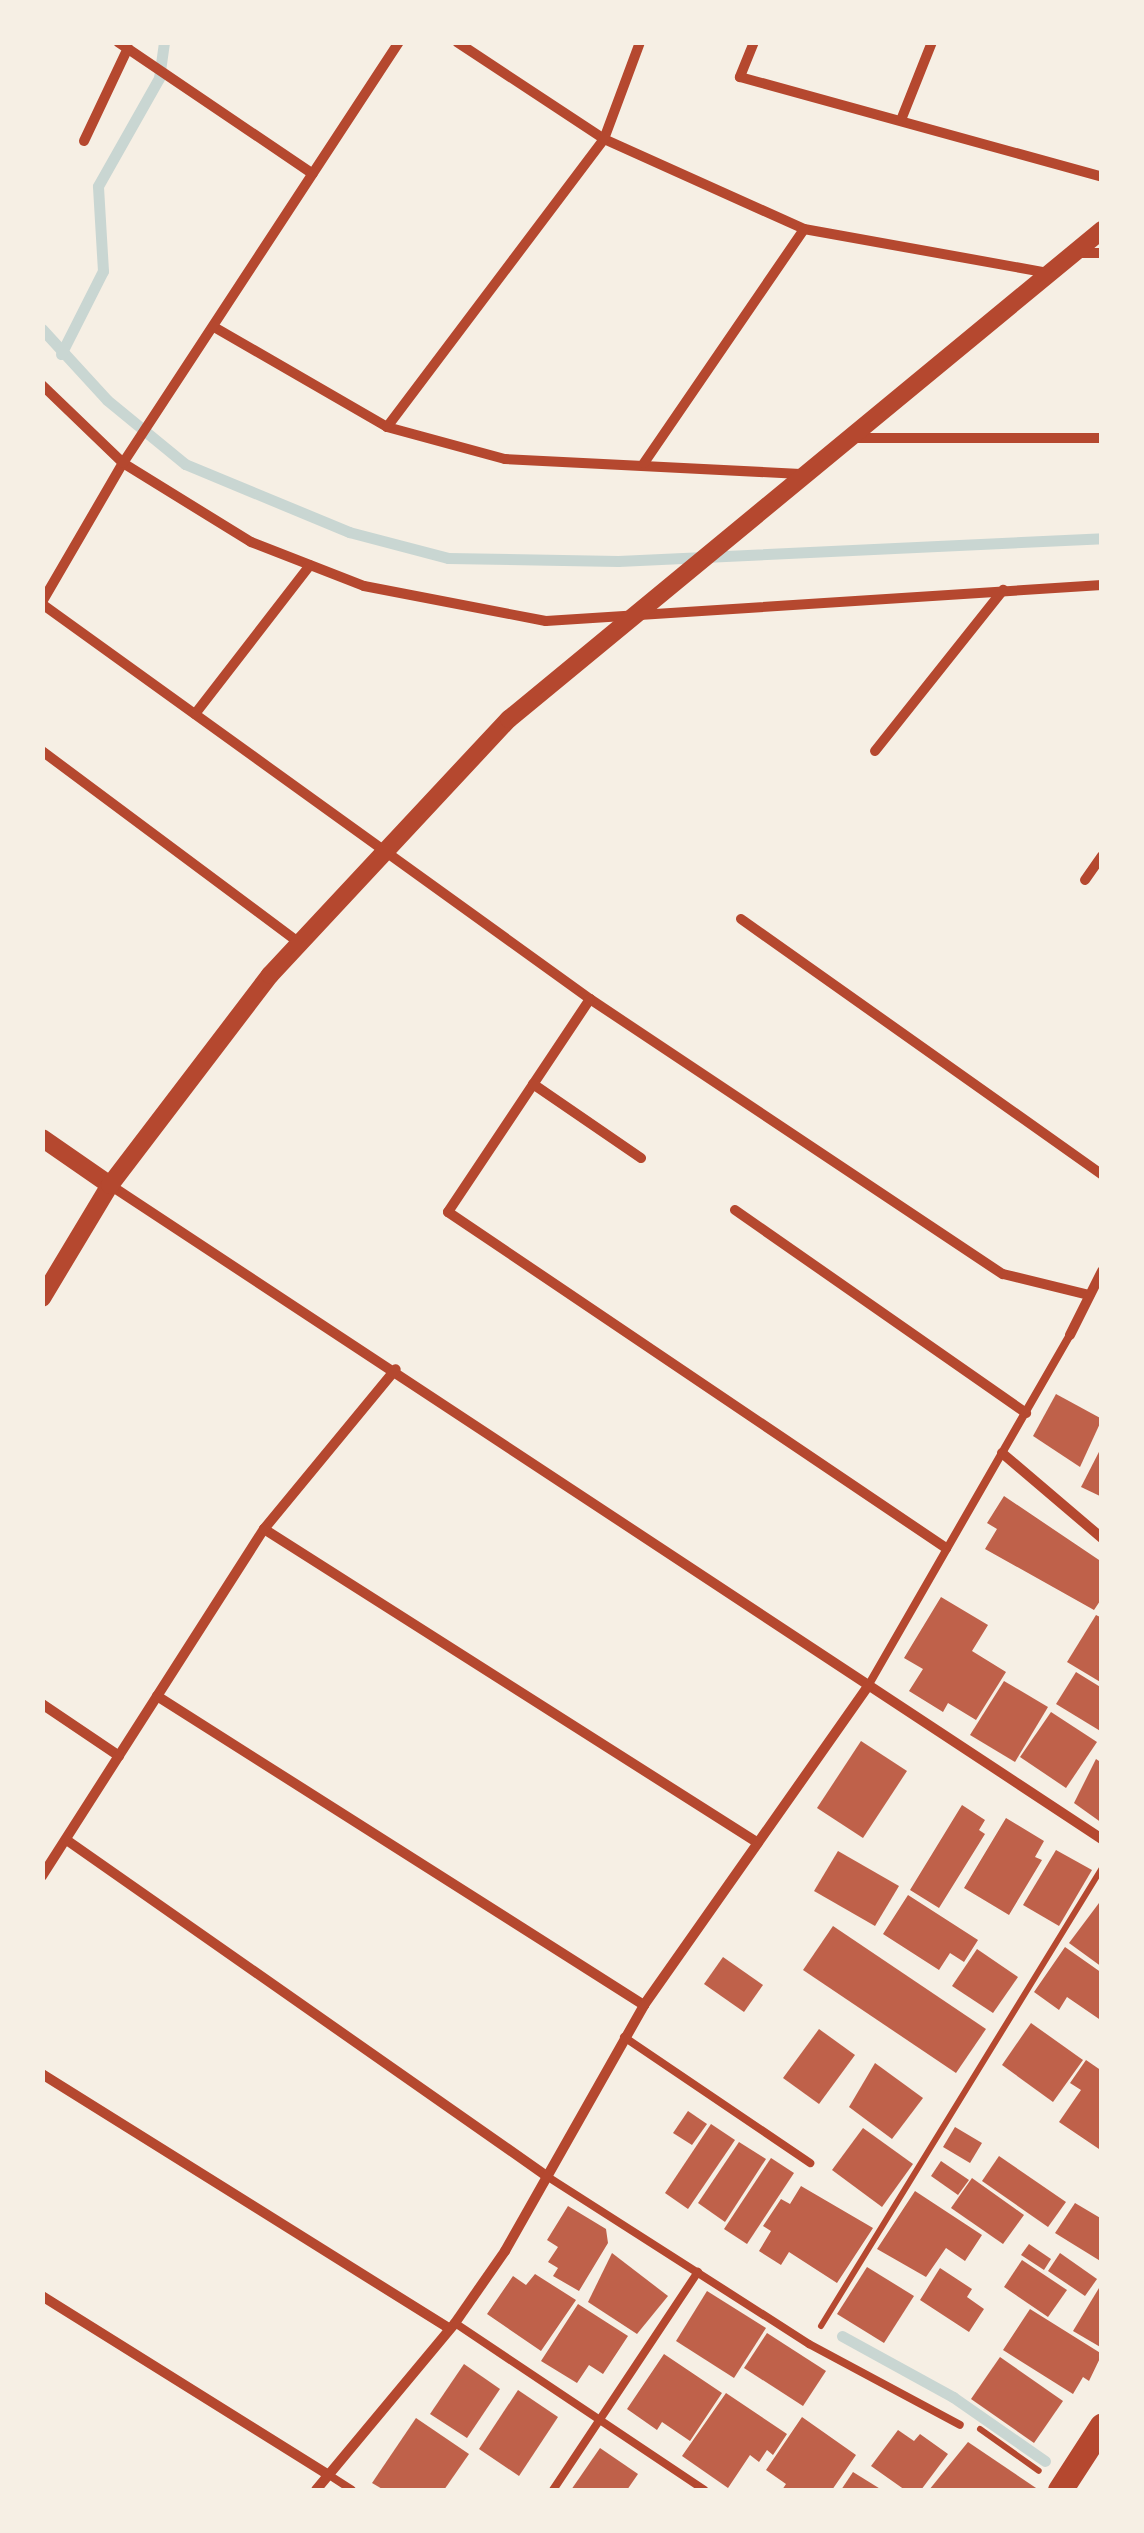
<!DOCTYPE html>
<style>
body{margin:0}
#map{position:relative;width:1144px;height:2533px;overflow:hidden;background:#f6efe4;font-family:Merriweather,serif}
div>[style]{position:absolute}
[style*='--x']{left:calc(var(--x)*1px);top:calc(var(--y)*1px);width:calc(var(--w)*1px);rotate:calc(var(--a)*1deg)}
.stream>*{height:11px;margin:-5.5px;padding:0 5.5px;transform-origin:5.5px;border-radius:5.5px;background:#c9d6d2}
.building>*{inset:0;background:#bf614a}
.path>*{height:6px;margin:-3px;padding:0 3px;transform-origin:3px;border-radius:3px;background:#b5482f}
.service>*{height:8px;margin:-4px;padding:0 4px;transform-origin:4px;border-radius:4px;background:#b5482f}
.minor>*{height:10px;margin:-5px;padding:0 5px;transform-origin:5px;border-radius:5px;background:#b5482f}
.tertiary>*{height:18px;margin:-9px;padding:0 9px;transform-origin:9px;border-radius:9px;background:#b5482f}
.primary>*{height:25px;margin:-12.5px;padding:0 12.5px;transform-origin:12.5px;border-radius:12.5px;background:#b5482f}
span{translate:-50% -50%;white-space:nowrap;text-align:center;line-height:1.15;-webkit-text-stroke:10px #f6efe4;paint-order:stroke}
.frame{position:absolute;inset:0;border:45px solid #f6efe4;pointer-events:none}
</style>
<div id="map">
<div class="stream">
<i style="--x:42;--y:329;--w:96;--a:47.5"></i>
<i style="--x:107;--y:400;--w:101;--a:39.4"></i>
<i style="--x:185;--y:464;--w:178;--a:22.5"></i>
<i style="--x:349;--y:532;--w:102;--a:14.7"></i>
<i style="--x:448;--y:558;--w:170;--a:1"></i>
<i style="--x:618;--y:561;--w:485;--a:-2.7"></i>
<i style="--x:61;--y:354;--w:93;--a:-63.2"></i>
<i style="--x:103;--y:271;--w:85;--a:-93.4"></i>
<i style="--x:98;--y:186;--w:124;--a:-60.5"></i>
<i style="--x:159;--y:78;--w:36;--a:-82"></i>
<i style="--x:842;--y:2336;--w:127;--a:28.8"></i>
<i style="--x:953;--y:2397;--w:112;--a:34.8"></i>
</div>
<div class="building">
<i style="clip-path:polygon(1056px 1394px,1102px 1419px,1080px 1467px,1033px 1436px)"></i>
<i style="clip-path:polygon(1102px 1446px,1102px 1497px,1081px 1487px)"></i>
<i style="clip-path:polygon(1004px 1496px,1102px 1562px,1102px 1598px,1094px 1610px,985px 1549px,997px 1529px,987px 1523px)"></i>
<i style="clip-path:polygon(941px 1597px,988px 1625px,972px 1651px,1006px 1672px,976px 1720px,948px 1703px,943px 1712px,909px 1691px,923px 1669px,904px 1658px)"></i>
<i style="clip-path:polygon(1096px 1615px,1102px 1618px,1102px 1683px,1067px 1662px)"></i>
<i style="clip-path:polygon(1076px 1672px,1102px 1688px,1102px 1732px,1056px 1704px)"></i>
<i style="clip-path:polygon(1004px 1681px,1048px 1707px,1015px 1762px,970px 1735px)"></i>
<i style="clip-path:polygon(1051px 1712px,1097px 1742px,1066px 1788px,1020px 1757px)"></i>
<i style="clip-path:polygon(861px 1741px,907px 1771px,863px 1838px,817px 1808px)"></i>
<i style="clip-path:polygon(1096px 1759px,1102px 1763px,1102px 1823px,1074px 1803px)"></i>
<i style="clip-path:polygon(962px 1805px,985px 1820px,979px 1830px,985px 1834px,939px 1908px,910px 1890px)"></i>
<i style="clip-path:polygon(1006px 1818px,1044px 1841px,1035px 1857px,1042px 1860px,1009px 1915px,964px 1888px)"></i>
<i style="clip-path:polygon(1056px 1850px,1092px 1870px,1059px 1926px,1023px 1905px)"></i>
<i style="clip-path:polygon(838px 1851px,899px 1886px,875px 1926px,814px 1891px)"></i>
<i style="clip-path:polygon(908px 1895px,978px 1940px,964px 1962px,950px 1953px,939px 1970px,883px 1934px)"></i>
<i style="clip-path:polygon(1102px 1899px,1102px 1967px,1069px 1943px)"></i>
<i style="clip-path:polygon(833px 1926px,986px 2029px,956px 2073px,803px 1970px)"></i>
<i style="clip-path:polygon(1065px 1947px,1102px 1973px,1102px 2021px,1067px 1997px,1059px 2010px,1034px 1992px)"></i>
<i style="clip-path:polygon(977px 1949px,1018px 1977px,993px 2013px,952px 1986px)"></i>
<i style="clip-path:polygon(723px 1957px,763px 1985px,744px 2012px,704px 1984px)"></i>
<i style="clip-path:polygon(1031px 2023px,1083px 2060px,1053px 2102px,1002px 2065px)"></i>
<i style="clip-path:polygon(819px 2029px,855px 2055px,819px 2104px,783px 2078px)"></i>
<i style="clip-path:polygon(1086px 2060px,1102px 2071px,1102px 2151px,1059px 2122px,1081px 2090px,1070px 2083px)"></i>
<i style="clip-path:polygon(875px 2063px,923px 2098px,892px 2139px,849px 2107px)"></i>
<i style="clip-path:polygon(688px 2111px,707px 2124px,692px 2145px,673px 2133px)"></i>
<i style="clip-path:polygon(711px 2124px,735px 2140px,688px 2209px,665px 2193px)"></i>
<i style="clip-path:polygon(955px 2127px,982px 2143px,970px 2163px,943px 2147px)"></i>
<i style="clip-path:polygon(863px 2128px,913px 2164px,882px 2207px,832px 2170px)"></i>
<i style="clip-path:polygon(739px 2142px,766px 2159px,725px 2222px,698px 2203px)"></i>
<i style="clip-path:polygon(999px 2156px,1066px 2202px,1048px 2227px,982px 2181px)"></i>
<i style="clip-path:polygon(771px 2158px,794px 2173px,747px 2244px,724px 2229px)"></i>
<i style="clip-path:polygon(941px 2161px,969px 2180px,958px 2195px,931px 2176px)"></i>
<i style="clip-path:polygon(972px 2178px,1024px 2215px,1003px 2244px,951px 2208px)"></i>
<i style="clip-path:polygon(801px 2186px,873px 2228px,837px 2283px,789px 2252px,781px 2265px,759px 2251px,771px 2231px,763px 2226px,781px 2199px,790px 2204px)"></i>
<i style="clip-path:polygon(915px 2191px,982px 2235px,965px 2261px,946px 2248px,926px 2277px,877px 2249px)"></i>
<i style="clip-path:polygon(1075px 2203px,1102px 2219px,1102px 2262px,1055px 2233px)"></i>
<i style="clip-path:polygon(568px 2206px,606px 2229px,608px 2243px,579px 2291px,553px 2276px,558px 2268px,548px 2262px,558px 2247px,547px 2240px)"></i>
<i style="clip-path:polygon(1029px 2244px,1051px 2259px,1044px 2270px,1021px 2255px)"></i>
<i style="clip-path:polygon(612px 2253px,668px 2296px,637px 2334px,588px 2302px)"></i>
<i style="clip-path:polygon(1060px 2253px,1097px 2279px,1085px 2296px,1048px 2271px)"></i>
<i style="clip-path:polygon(1022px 2260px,1067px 2290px,1048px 2317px,1004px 2287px)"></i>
<i style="clip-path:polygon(867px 2267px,914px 2296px,884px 2343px,837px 2314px)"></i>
<i style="clip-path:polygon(940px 2268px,972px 2289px,967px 2297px,984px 2309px,969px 2332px,920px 2300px)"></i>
<i style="clip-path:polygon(535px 2274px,576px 2300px,541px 2351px,487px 2314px,513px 2276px,526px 2285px)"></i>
<i style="clip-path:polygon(1102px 2283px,1102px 2348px,1073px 2331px)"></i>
<i style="clip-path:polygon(707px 2291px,766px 2328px,734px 2378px,676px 2341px)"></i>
<i style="clip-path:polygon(578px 2304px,628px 2336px,603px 2374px,589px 2365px,577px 2383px,541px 2361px)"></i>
<i style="clip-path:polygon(1030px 2309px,1102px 2354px,1089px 2381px,1083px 2377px,1073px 2394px,1003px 2350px)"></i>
<i style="clip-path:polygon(767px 2333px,826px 2371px,803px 2406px,744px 2368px)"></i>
<i style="clip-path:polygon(664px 2354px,722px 2393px,690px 2441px,662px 2422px,657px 2430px,627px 2409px)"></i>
<i style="clip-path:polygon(1000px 2357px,1063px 2401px,1034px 2443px,971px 2399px)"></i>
<i style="clip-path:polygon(464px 2364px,500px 2389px,467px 2438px,430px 2414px)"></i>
<i style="clip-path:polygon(518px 2390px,558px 2417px,519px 2476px,479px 2449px)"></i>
<i style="clip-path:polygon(726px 2393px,787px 2434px,773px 2455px,767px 2450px,759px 2462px,750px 2455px,728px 2488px,682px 2456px)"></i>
<i style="clip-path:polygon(802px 2417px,856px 2455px,832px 2490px,782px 2490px,786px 2484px,766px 2470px)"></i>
<i style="clip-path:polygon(416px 2418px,469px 2454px,444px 2490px,384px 2490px,372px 2483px)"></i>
<i style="clip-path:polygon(898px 2430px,914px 2441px,920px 2434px,948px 2454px,921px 2490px,905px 2490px,871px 2466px)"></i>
<i style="clip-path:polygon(968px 2442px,1039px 2490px,929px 2490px)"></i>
<i style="clip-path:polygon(600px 2448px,638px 2474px,627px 2490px,571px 2490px)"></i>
<i style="clip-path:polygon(853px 2472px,882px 2490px,841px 2490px)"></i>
</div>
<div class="path">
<i style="--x:821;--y:2326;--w:537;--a:-58.47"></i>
<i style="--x:980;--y:2429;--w:72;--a:35.4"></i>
</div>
<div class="service">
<i style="--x:868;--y:1686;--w:405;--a:-60.1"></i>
<i style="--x:624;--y:2037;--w:225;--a:34.1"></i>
<i style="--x:548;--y:2177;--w:310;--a:32.6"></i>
<i style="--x:809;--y:2344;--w:171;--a:28.2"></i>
<i style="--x:455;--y:2323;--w:300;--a:33.8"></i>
<i style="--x:329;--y:2475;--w:27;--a:33"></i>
<i style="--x:553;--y:2490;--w:262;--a:-56.4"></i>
</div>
<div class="minor">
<i style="--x:118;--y:42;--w:235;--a:34.1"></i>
<i style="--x:457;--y:42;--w:176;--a:33.4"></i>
<i style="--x:604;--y:139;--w:219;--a:24.2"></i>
<i style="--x:804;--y:229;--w:249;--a:10.2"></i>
<i style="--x:754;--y:42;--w:38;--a:112"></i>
<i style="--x:740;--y:77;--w:376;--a:15.4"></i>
<i style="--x:901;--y:120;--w:84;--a:-68.3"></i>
<i style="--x:84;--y:141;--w:103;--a:-64.7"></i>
<i style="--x:1076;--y:253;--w:26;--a:0"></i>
<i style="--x:214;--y:327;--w:200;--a:30"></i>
<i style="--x:387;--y:427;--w:122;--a:15.2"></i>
<i style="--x:505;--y:459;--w:296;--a:2.9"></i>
<i style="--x:42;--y:385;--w:112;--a:43.9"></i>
<i style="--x:123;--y:463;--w:150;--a:31.7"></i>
<i style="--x:251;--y:542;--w:121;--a:21.3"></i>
<i style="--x:364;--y:586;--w:185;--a:10.9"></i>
<i style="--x:546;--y:621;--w:557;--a:-3.7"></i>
<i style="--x:387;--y:427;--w:361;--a:-53"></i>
<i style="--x:604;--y:139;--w:103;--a:-69.6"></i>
<i style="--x:852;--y:438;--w:250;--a:0"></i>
<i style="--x:644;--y:463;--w:283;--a:-55.6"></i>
<i style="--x:42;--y:602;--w:161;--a:-59.8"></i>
<i style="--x:123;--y:463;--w:503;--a:-56.75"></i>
<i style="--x:42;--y:604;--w:676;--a:35.78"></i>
<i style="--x:590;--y:999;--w:496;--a:33.7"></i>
<i style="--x:1003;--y:1274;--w:89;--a:13.7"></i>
<i style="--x:195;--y:714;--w:188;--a:-52.3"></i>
<i style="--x:42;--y:751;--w:322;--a:36.7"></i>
<i style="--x:875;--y:751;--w:206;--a:-51.5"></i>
<i style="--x:1085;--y:880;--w:29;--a:-55"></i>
<i style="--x:741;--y:919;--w:443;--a:35.3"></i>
<i style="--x:590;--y:999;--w:256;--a:123.7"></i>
<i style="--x:448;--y:1212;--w:601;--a:34.01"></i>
<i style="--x:533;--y:1084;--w:131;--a:34.4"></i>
<i style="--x:110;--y:1185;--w:1188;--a:33.4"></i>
<i style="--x:735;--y:1210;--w:355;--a:34.9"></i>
<i style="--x:1070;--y:1335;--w:72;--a:-63.4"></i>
<i style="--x:1002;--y:1453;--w:131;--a:40.4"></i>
<i style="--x:264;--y:1529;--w:585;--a:32.44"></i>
<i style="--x:157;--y:1696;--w:577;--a:32.4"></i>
<i style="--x:42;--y:1704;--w:93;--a:34"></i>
<i style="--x:68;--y:1841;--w:586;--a:34.99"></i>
<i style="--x:42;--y:1876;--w:412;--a:-57.4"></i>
<i style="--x:264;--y:1529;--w:207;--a:-50.5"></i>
<i style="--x:42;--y:2074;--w:479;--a:32"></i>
<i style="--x:42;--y:2296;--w:338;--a:32"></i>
<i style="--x:316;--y:2490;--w:217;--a:-50.2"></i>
<i style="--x:455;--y:2323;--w:88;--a:-55.2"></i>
<i style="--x:505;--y:2251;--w:283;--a:-60.5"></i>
<i style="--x:644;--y:2005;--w:390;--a:-54.9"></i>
</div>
<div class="tertiary">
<i style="--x:42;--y:1138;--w:83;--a:34.7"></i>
<i style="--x:42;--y:1298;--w:132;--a:-59"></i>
<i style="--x:110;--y:1185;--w:264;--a:-52.7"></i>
<i style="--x:270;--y:975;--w:350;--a:-47"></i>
<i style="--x:509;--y:719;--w:769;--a:-39.51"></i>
</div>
<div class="primary">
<i style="--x:1060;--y:2490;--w:77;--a:-57.1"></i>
</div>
<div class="frame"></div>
</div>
